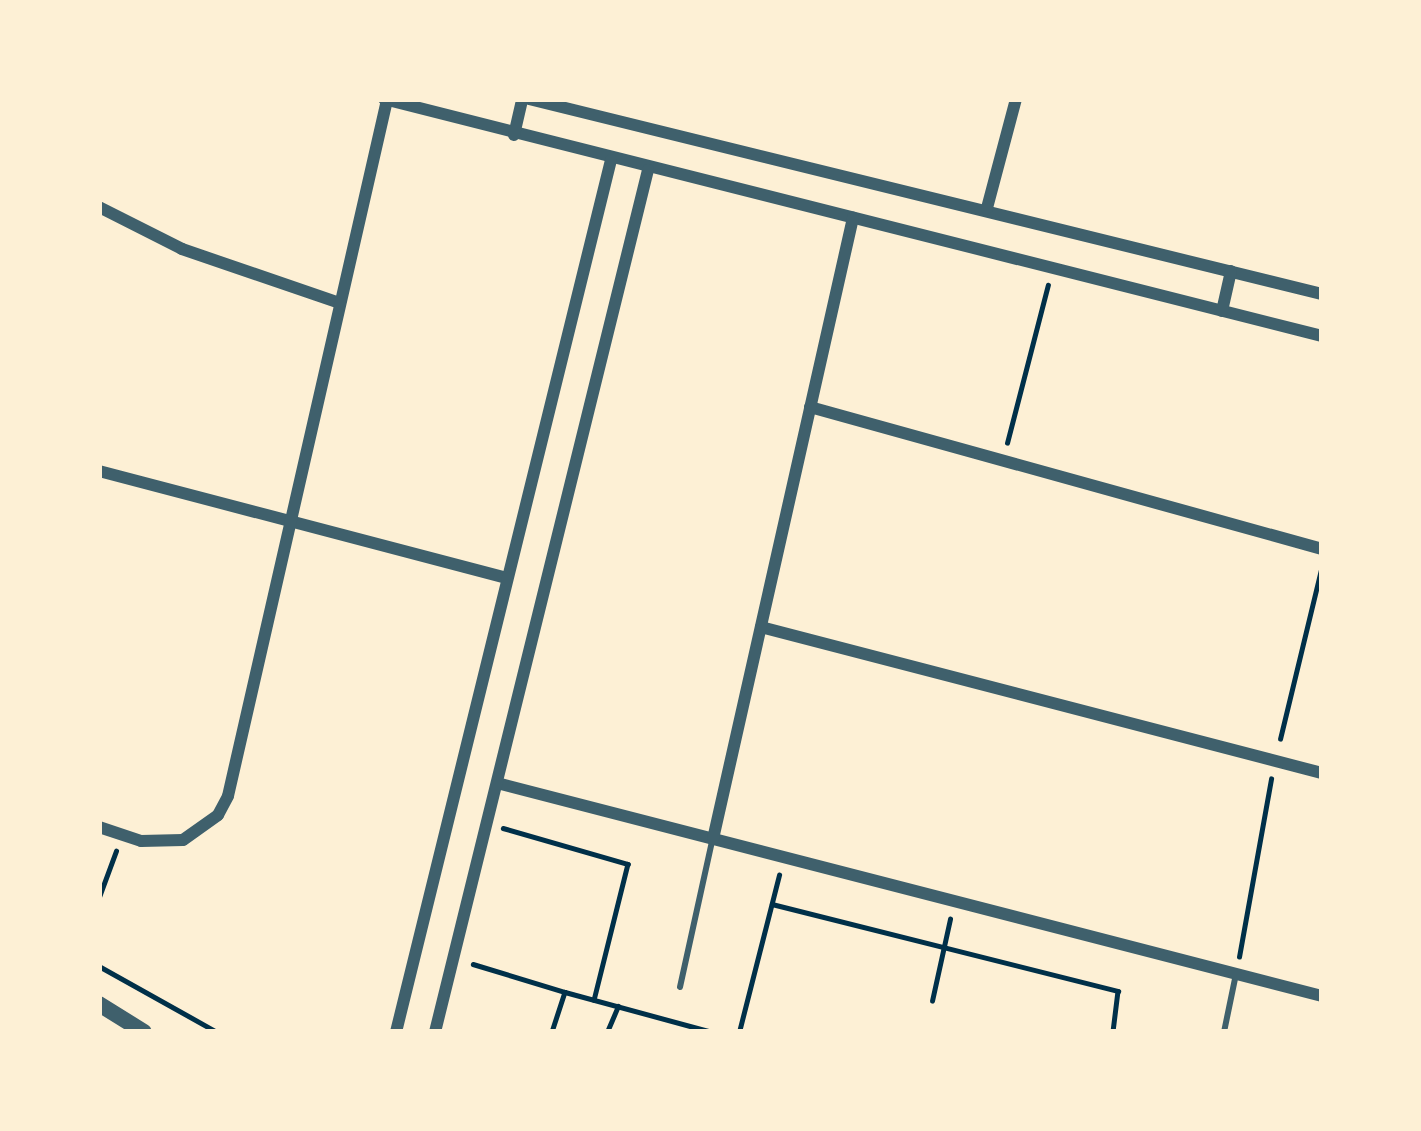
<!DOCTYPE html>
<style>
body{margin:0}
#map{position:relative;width:1421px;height:1131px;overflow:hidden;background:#fdf0d5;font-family:"Roboto Condensed",sans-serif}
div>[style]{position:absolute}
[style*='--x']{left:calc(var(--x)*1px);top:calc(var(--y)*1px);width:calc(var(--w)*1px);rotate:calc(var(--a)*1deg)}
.path>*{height:4.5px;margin:-2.25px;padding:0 2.25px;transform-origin:2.25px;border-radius:2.25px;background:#003049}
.service>*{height:6px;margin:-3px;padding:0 3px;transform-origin:3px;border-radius:3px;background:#3f606c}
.minor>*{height:12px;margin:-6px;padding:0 6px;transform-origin:6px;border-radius:6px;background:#3f606c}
.tertiary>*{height:16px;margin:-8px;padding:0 8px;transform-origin:8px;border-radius:8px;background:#3f606c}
span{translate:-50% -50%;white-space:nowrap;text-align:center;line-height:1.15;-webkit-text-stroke:9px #fdf0d5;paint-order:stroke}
.frame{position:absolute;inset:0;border:102px solid #fdf0d5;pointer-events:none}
</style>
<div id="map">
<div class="path">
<i style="--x:1007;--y:443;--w:163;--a:-75.5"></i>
<i style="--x:1280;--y:739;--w:175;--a:-76.4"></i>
<i style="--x:503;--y:828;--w:130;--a:16.1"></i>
<i style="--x:628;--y:864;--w:140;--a:104"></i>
<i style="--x:99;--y:897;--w:49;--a:-69.7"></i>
<i style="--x:772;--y:904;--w:357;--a:14.1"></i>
<i style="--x:1118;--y:991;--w:41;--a:97"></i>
<i style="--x:1239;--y:957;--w:181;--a:-79.8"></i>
<i style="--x:473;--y:964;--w:96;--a:16.9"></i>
<i style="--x:565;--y:992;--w:42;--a:108"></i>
<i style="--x:99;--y:966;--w:135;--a:29.2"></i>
<i style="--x:565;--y:992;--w:152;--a:15.2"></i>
<i style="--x:932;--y:1001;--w:84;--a:-77.6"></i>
<i style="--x:607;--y:1032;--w:28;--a:-67"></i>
<i style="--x:739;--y:1032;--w:162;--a:-75.7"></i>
</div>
<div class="service">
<i style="--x:680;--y:987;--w:148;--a:-77.6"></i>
<i style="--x:1224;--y:1032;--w:59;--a:-78.3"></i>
</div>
<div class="minor">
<i style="--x:384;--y:99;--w:967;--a:14.18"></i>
<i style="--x:529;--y:99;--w:817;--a:13.82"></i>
<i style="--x:514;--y:135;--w:37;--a:-77"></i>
<i style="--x:99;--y:207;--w:93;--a:26.8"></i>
<i style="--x:182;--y:249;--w:167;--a:18.9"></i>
<i style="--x:987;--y:208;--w:113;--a:-75.1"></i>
<i style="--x:1222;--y:311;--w:41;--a:-77.3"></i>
<i style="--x:810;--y:407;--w:531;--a:15.5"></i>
<i style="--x:99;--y:471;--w:422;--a:14.7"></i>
<i style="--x:761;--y:627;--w:580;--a:14.59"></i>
<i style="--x:497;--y:783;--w:852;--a:14.48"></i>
<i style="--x:99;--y:827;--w:44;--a:18.4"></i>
<i style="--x:141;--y:841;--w:42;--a:-1.4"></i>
<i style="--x:183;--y:840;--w:43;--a:-35.5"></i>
<i style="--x:218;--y:815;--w:21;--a:-62"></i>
<i style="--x:228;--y:796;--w:714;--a:-77.13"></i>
<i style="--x:713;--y:839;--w:637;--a:-77.3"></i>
<i style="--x:396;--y:1032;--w:898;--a:-76.15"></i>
<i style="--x:435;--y:1032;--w:888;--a:-76.12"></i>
</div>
<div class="tertiary">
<i style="--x:99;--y:1004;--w:53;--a:31.9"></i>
</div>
<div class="frame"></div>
</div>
